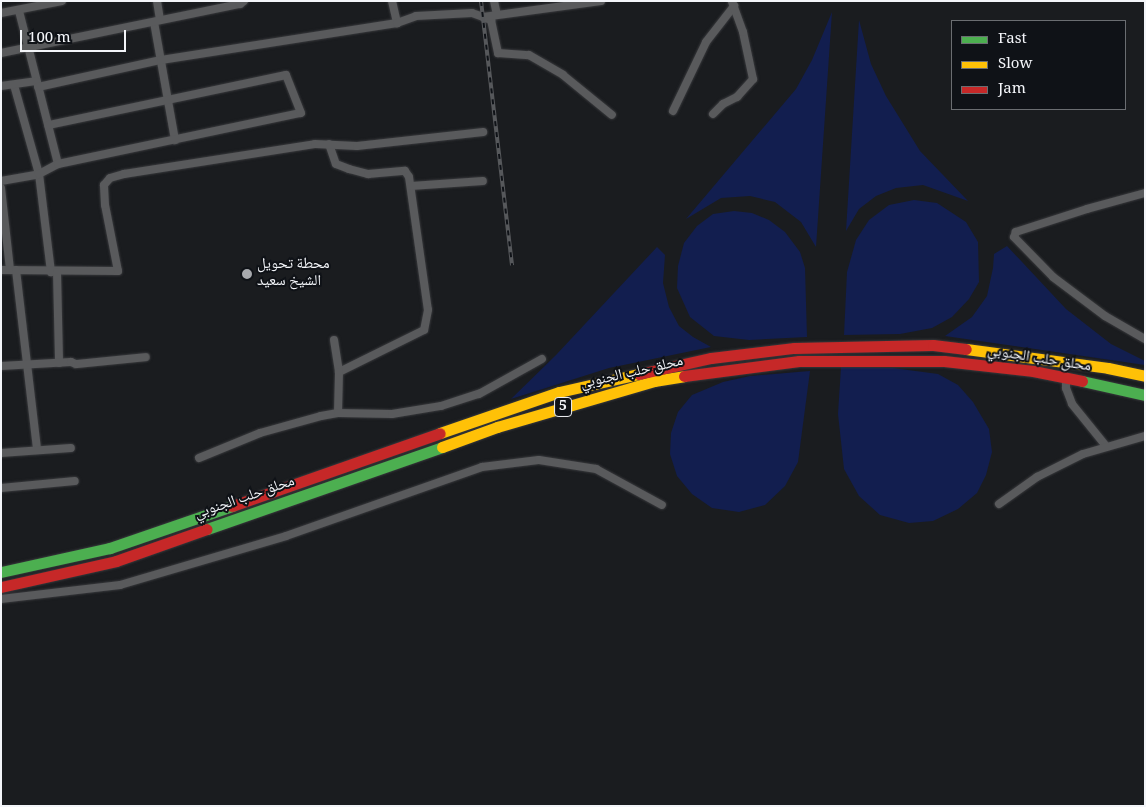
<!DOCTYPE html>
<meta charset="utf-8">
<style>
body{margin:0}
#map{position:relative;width:1146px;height:807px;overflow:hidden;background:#1a1c1f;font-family:Georgia,"Noto Naskh Arabic",serif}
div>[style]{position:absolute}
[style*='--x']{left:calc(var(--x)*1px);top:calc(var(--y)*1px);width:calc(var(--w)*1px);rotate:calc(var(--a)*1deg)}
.green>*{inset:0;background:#121e4f}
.roads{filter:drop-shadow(0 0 1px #38393c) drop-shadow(0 0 1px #38393c)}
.street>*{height:8px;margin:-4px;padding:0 4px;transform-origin:4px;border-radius:4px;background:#595a5c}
.fast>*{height:11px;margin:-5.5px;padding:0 5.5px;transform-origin:5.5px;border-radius:5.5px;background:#4caf50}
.slow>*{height:11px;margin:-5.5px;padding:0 5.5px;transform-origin:5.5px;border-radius:5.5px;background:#ffc107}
.jam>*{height:11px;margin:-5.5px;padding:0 5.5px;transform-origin:5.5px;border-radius:5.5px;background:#c62828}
.rail>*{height:4px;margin-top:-2px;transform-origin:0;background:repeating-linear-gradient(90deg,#0f1217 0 5.5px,#56585b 0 11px);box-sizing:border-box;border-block:1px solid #56585b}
.dots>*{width:14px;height:14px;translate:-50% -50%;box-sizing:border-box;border:2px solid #0f1217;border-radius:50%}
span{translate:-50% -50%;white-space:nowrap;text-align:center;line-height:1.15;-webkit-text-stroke:4px #0f1217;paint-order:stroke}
.shield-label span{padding:1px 4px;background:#0f1217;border:1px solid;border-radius:4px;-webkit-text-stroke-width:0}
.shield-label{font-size:14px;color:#f3f5f9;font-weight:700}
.poi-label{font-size:15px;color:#f3f5f9}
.left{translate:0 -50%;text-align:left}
.street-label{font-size:15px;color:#f3f5f9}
.frame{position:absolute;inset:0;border:2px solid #f3f5f9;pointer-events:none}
.legend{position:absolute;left:951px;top:20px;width:175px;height:90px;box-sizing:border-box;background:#0f1217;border:1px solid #6a6d71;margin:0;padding:6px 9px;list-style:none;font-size:15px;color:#f3f5f9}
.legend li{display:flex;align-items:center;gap:10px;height:25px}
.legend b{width:25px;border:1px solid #6a6d71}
.scale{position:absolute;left:20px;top:30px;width:106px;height:22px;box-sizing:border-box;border:2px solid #f3f5f9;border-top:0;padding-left:6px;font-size:15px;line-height:18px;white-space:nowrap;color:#f3f5f9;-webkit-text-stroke:4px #0f1217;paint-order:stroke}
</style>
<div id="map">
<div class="green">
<i style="clip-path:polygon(832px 12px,816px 247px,801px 222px,775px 202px,750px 196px,721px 198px,686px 219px,796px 89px,812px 60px)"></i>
<i style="clip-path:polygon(859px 20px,871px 64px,886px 96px,920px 151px,968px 201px,923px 185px,896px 188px,876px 196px,859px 209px,846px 231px)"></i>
<i style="clip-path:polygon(914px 200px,937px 203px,966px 222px,978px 242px,979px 282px,969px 299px,952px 317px,932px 328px,900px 334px,844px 335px,847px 272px,856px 240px,869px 220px,889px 205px)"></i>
<i style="clip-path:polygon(734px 211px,752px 213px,769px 220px,785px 232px,800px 252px,805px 268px,807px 337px,749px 340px,714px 336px,690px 317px,677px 288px,678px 266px,684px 243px,697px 226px,713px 214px)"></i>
<i style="clip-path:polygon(1007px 246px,1066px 309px,1111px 344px,1145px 361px,1145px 365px,945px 336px,972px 317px,987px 296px,993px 268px,994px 254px)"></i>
<i style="clip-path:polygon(657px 247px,665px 255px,663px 283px,669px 307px,679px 326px,693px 337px,711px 347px,609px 368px,511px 399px,556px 355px)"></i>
<i style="clip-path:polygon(841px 367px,893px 368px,938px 374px,958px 385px,973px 402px,989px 429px,992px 452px,986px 475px,977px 493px,958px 509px,933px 521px,909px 523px,880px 515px,859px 496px,844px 469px,838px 414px)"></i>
<i style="clip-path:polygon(810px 371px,798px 462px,785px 486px,765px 505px,739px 512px,712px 508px,692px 494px,677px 476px,670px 454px,671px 433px,678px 412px,692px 395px,723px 382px,750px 376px)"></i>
</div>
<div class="roads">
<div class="street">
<i style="--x:157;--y:1;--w:19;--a:81"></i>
<i style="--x:392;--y:1;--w:23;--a:77"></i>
<i style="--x:494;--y:1;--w:14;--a:78"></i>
<i style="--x:19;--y:11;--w:158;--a:75.7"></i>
<i style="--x:1;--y:13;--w:62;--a:-11.1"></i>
<i style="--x:483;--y:17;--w:9;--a:21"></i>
<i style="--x:491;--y:20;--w:34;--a:78"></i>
<i style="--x:498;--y:53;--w:31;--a:4"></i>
<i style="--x:529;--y:55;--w:39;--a:30"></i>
<i style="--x:563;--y:75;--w:63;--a:39.2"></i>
<i style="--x:154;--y:22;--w:120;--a:79.9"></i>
<i style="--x:1;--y:53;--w:244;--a:-11.6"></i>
<i style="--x:240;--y:4;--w:5;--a:-37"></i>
<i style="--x:14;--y:85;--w:92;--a:74.3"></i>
<i style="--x:39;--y:174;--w:99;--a:83"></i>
<i style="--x:1;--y:86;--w:35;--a:-8"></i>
<i style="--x:38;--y:87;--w:126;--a:-12.4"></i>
<i style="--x:161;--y:60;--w:239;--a:-8.9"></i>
<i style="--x:397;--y:23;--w:20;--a:-20"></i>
<i style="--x:416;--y:16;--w:56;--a:-3.1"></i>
<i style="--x:472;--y:13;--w:12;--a:20"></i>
<i style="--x:483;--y:17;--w:119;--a:-7.7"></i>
<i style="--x:673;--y:111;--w:76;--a:-64.4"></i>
<i style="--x:706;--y:42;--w:46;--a:-52.1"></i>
<i style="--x:713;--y:114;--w:14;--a:-45"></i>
<i style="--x:723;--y:104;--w:16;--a:-27"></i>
<i style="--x:737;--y:97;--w:24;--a:-48"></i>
<i style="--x:753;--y:79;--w:48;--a:-102"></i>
<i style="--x:743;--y:32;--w:33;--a:-110"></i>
<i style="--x:329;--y:144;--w:21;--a:71"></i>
<i style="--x:336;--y:164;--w:14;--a:21"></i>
<i style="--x:349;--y:169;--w:20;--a:15"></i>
<i style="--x:368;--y:174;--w:37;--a:-5"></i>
<i style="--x:405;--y:171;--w:7;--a:56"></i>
<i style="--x:409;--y:177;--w:134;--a:81.9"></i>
<i style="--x:428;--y:310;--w:20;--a:101"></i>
<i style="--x:424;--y:330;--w:95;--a:153.7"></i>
<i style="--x:1;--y:181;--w:39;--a:-10"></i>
<i style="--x:39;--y:174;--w:21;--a:-28"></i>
<i style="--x:58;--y:164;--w:248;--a:-11.9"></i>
<i style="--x:301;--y:113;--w:41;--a:-111.5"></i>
<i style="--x:286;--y:75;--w:243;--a:168.1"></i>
<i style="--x:411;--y:186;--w:72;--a:-4"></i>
<i style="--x:1;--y:188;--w:82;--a:83.7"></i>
<i style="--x:1145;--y:193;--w:60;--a:164.6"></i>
<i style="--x:1087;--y:209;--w:75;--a:162.1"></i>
<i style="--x:1016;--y:232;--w:5;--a:112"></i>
<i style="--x:1014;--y:237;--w:56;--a:45.7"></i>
<i style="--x:1053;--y:277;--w:65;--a:36.9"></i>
<i style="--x:1105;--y:316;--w:46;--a:29.9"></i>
<i style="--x:1;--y:270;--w:117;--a:0.5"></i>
<i style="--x:118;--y:271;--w:67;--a:-101.1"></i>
<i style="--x:105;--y:205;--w:20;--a:-93"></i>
<i style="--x:104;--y:185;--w:9;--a:-49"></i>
<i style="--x:110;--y:178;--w:15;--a:-16"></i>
<i style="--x:124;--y:174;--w:193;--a:-8.9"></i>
<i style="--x:315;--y:144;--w:42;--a:2.7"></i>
<i style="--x:357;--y:146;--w:127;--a:-6.3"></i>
<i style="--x:16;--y:270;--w:181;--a:83.3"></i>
<i style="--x:57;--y:272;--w:91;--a:88.7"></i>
<i style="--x:334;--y:340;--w:32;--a:81"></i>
<i style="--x:339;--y:372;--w:41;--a:91.4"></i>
<i style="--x:1;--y:366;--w:70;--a:-3.3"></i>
<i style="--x:71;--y:362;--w:5;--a:22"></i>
<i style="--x:76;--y:364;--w:70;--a:-5.7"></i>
<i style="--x:1066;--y:378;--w:10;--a:90"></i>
<i style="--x:1066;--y:388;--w:17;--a:69"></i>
<i style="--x:1072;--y:404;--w:54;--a:51"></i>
<i style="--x:1;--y:453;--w:70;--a:-4.1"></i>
<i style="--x:199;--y:458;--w:66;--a:-22.3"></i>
<i style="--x:260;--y:433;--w:63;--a:-15.6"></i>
<i style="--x:321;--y:416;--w:17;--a:-10"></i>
<i style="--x:338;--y:413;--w:54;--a:1.1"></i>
<i style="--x:392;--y:414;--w:50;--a:-9.3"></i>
<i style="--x:441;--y:406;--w:40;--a:-18"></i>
<i style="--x:479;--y:394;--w:72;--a:-29.1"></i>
<i style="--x:1;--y:488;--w:74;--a:-5.4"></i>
<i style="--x:999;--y:504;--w:47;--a:-35.4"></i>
<i style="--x:1037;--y:477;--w:51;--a:-26.6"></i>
<i style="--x:1083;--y:454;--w:65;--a:-16.2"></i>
<i style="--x:1;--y:599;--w:120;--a:-6.7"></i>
<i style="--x:120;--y:585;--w:173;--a:-16.4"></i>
<i style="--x:286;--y:536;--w:208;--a:-19.4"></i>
<i style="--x:482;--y:467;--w:57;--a:-7"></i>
<i style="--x:539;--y:460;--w:58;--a:9"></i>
<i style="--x:596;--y:469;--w:75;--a:28.6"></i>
</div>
<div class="fast">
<i style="--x:1082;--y:381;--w:65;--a:12.5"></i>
<i style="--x:207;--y:529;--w:249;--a:-19.2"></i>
<i style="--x:1;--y:572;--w:112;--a:-12.4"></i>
<i style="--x:110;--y:548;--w:129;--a:-19"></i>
</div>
<div class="slow">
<i style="--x:966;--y:349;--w:143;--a:7.6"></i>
<i style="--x:1108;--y:368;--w:38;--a:12"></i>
<i style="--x:440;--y:433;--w:126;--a:-19"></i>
<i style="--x:559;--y:392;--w:82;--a:-12.7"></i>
<i style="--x:442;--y:447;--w:59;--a:-20"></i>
<i style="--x:497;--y:427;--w:164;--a:-16.3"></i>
<i style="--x:654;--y:381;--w:30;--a:-9"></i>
</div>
<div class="jam">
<i style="--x:639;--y:374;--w:74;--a:-12.5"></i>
<i style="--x:711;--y:358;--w:84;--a:-6.9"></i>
<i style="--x:794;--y:348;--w:139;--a:-1.2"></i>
<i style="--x:933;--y:345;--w:33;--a:7"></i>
<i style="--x:684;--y:376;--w:116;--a:-7.4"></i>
<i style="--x:799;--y:361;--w:145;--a:0"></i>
<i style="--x:944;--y:361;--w:90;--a:6.4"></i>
<i style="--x:1033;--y:371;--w:50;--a:11.5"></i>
<i style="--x:232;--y:506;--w:220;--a:-19.3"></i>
<i style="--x:1;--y:587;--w:118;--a:-12.7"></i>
<i style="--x:116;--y:561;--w:96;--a:-19.4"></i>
</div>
</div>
<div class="rail">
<i style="--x:481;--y:1;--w:266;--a:83.3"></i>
</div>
<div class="dots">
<i style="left:247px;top:274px;background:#a7a9ad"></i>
</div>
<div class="shield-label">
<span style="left:563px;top:407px">5</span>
</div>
<div class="poi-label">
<span class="left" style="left:257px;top:274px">محطة تحويل<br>الشيخ سعيد</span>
</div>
<div class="street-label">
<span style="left:1039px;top:360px;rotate:9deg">محلق حلب الجنوبي</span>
<span style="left:632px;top:374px;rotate:-13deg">محلق حلب الجنوبي</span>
<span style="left:245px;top:499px;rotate:-19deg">محلق حلب الجنوبي</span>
</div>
<div class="frame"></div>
<ul class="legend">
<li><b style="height:6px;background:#4caf50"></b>Fast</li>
<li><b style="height:6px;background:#ffc107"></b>Slow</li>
<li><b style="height:6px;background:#c62828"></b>Jam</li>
</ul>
<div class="scale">100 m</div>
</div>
